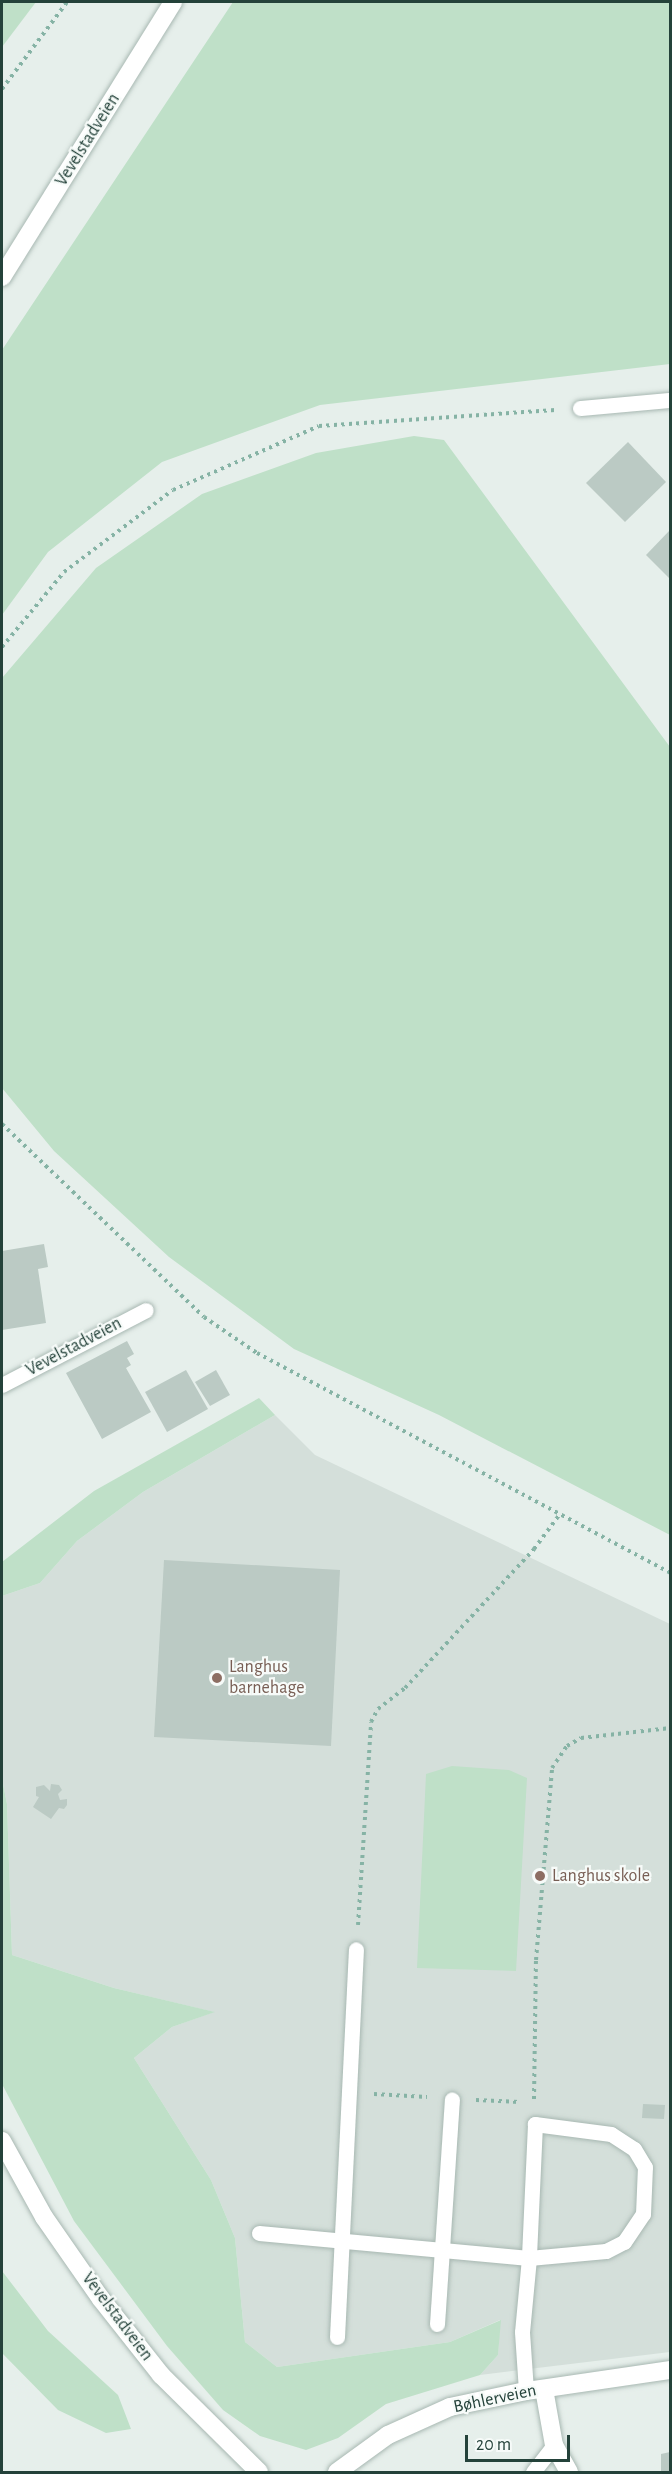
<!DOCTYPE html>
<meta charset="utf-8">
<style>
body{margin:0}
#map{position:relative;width:672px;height:2474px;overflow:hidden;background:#e6efeb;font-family:"Alegreya Sans",sans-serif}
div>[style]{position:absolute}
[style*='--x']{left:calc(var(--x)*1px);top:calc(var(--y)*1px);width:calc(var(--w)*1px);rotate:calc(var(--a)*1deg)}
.built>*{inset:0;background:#d4dfda}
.green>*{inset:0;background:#bfe0c8}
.building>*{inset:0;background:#bbcac4}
.path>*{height:4px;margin-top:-2px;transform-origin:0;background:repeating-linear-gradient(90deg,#86b3a5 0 3px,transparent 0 7.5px)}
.roads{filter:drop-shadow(0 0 2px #a8b8b2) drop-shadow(0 0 2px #a8b8b2)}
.lane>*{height:15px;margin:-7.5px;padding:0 7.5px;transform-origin:7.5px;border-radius:7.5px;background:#fff}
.street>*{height:18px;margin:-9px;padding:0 9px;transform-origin:9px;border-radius:9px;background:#fff}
.secondary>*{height:18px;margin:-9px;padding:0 9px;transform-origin:9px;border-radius:9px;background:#fff}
.dots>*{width:16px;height:16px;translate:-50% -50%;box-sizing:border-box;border:3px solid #f7fbf9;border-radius:50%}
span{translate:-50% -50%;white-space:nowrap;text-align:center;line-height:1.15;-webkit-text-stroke:4.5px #f7fbf9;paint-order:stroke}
.street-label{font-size:18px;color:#24423a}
.education-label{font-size:18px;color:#785e54}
.left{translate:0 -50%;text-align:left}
.frame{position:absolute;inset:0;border:3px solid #24423a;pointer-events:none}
.scale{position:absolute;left:465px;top:2435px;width:105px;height:27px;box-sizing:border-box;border:3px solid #24423a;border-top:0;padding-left:8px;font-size:18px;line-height:21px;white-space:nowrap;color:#24423a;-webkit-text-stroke:4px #f7fbf9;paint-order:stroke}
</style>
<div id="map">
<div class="built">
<i style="clip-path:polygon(275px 1415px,315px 1455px,670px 1624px,670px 2352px,480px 2375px,498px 2355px,500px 2320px,450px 2342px,277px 2367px,245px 2342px,235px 2238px,211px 2180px,134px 2058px,172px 2027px,214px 2012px,114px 1988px,12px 1955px,7px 1804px,2px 1779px,2px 1596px,40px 1583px,77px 1541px,143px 1492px)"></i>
</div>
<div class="green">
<i style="clip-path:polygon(2px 2px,36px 2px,2px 47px)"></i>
<i style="clip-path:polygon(233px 2px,670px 2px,670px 364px,320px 405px,162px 462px,48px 552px,2px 615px,2px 350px)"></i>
<i style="clip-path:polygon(414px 436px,444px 440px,670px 747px,670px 1535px,439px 1415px,294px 1349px,169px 1257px,54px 1151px,2px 1088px,2px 678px,96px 568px,202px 494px,316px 453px)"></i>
<i style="clip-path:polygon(259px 1398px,275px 1415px,143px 1492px,77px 1541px,40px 1583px,2px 1596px,2px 1562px,94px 1491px)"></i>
<i style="clip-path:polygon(452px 1766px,509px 1770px,527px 1778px,516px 1971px,417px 1968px,426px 1774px)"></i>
<i style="clip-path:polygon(2px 1779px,7px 1804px,12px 1955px,114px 1988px,215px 2012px,172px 2027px,134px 2058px,211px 2180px,235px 2238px,245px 2342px,277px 2367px,450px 2342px,501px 2320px,498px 2355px,480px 2375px,386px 2404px,338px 2438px,306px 2450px,260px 2436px,223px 2410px,167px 2346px,74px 2221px,2px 2084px)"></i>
<i style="clip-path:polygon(2px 2271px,48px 2331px,118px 2395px,131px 2429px,106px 2433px,58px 2410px,2px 2353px)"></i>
</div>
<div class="building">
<i style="clip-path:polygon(628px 442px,666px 482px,625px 522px,586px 483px)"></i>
<i style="clip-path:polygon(670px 530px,670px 579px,646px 555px)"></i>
<i style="clip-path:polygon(44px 1244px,48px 1267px,38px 1269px,46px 1323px,2px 1330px,2px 1251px)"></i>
<i style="clip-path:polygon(127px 1341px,134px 1354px,127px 1358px,131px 1365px,126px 1368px,151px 1412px,102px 1439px,66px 1373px)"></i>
<i style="clip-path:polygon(186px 1370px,208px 1409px,167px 1432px,145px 1392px)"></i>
<i style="clip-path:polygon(216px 1370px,230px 1395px,210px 1406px,195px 1382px)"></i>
<i style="clip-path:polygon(164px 1560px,340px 1570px,331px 1746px,154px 1737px)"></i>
<i style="clip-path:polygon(51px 1784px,59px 1785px,62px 1790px,58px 1794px,60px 1800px,67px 1799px,67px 1805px,64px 1809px,59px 1808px,51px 1819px,33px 1807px,39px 1797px,36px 1796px,36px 1787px,44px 1785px,50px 1791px)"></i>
<i style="clip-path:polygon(643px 2104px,665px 2105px,664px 2119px,642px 2118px)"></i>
<i style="clip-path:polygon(670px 2452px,670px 2472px,661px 2472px,661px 2454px)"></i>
</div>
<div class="path">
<i style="--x:2;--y:89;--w:109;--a:-53.2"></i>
<i style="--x:2;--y:647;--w:97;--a:-50.4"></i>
<i style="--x:64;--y:572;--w:136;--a:-37"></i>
<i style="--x:173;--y:490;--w:159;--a:-23.7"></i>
<i style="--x:319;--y:426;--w:237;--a:-3.9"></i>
<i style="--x:2;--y:1124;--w:279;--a:43.7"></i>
<i style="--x:204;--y:1317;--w:64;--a:34.2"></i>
<i style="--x:257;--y:1353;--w:468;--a:28"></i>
<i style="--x:358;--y:1925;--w:203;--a:-86.3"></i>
<i style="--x:371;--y:1722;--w:15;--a:-62"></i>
<i style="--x:378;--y:1709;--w:34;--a:-38"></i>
<i style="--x:405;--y:1688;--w:190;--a:-47.1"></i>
<i style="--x:534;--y:1549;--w:44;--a:-53.4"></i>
<i style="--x:374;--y:2094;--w:53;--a:3.2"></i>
<i style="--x:534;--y:2099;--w:139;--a:-89.2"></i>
<i style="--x:536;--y:1960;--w:193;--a:-85.2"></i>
<i style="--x:552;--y:1768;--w:27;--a:-56"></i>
<i style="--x:567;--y:1746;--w:16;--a:-30"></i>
<i style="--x:581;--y:1738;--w:90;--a:-6.4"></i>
<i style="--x:476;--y:2100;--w:44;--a:2.6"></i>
</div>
<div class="roads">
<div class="lane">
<i style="--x:580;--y:408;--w:90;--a:-5.1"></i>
<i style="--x:2;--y:1385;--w:162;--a:-27.5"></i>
<i style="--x:259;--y:2233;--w:271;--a:5.3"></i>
<i style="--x:529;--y:2258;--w:77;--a:-5.2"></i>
<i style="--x:606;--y:2251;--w:20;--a:-27"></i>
<i style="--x:624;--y:2242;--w:34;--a:-56"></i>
<i style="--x:643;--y:2214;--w:47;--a:-87.6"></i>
<i style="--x:645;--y:2167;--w:21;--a:-121"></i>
<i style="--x:634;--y:2149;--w:27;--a:-147"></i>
<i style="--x:611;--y:2134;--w:77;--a:-172.5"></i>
<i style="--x:535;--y:2124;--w:134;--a:92.6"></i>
<i style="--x:529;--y:2258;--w:74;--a:95.4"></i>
<i style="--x:522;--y:2332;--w:59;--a:86.1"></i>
<i style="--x:437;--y:2324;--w:225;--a:-86.2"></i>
<i style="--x:337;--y:2337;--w:388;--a:-87.2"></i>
<i style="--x:533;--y:2472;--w:34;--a:-52"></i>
</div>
<div class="street">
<i style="--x:544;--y:2389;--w:57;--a:79.9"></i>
<i style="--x:554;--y:2445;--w:31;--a:61"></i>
</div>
<div class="secondary">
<i style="--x:2;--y:277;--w:324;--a:-58.1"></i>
<i style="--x:2;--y:2141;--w:87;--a:61.1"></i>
<i style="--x:44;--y:2217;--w:100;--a:55.2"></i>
<i style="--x:101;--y:2299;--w:97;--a:51.7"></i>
<i style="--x:161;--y:2375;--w:138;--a:44.7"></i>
<i style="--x:337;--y:2472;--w:63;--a:-36"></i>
<i style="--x:388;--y:2435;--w:68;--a:-24.3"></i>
<i style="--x:450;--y:2407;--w:78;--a:-11.9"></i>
<i style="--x:526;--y:2391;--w:146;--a:-8.3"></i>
</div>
</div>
<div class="dots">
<i style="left:217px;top:1678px;background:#8d6e63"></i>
<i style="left:540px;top:1876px;background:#8d6e63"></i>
</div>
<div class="street-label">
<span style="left:88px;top:140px;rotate:-58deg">Vevelstadveien</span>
<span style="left:74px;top:1347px;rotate:-28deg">Vevelstadveien</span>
<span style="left:117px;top:2317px;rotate:53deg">Vevelstadveien</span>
<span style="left:495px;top:2399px;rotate:-12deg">Bøhlerveien</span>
</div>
<div class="education-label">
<span class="left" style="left:229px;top:1678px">Langhus<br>barnehage</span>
<span class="left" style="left:552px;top:1876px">Langhus skole</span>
</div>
<div class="frame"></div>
<div class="scale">20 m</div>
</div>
